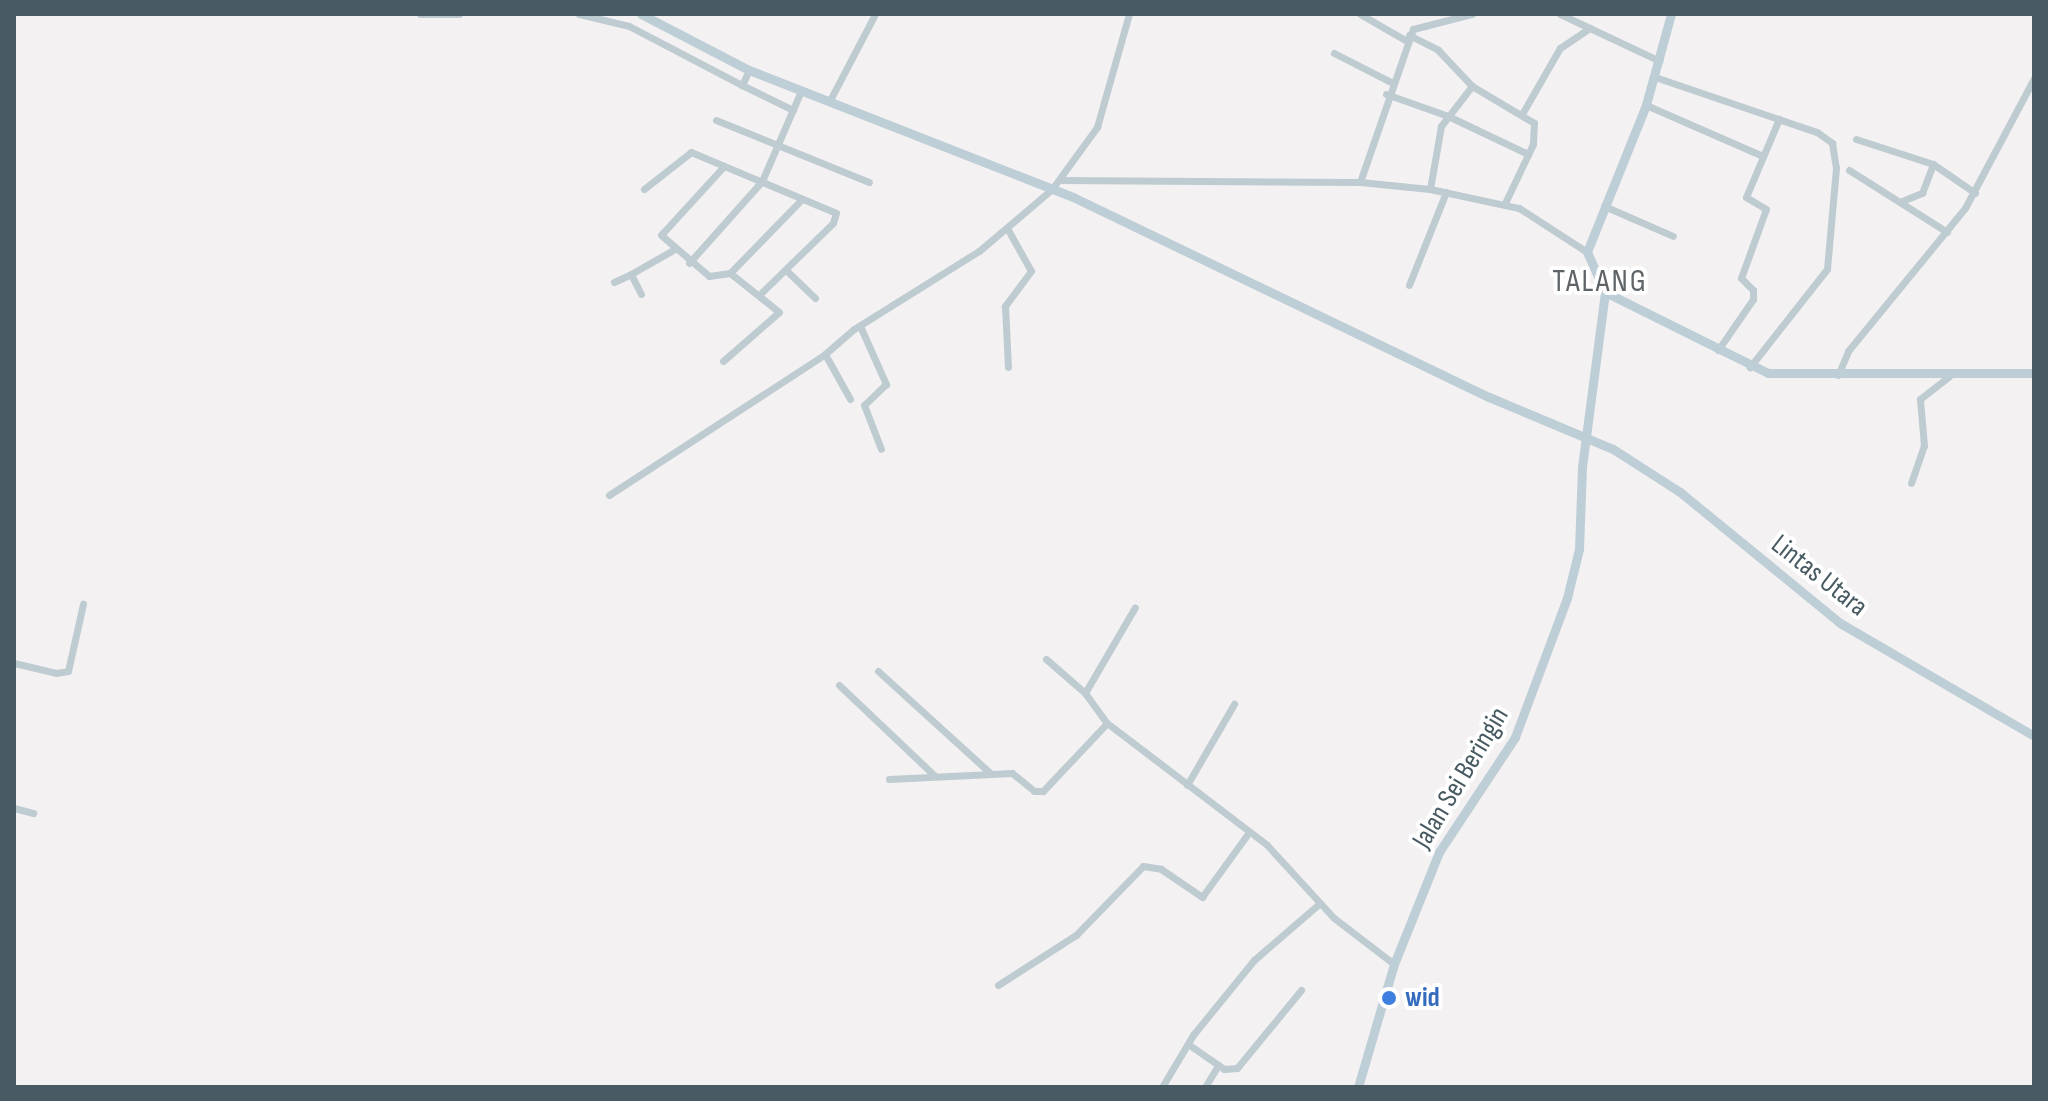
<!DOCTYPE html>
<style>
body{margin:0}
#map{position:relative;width:2048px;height:1101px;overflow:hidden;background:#f4f1f2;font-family:"Sofia Sans Condensed",sans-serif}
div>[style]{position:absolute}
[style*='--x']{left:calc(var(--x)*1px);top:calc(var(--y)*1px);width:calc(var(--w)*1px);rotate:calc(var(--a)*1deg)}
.street>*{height:7px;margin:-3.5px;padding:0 3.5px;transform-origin:3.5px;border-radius:3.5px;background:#beccd2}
.secondary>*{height:9px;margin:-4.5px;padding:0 4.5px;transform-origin:4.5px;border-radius:4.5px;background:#beced6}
.dots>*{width:22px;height:22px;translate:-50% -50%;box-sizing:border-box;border:4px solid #fff;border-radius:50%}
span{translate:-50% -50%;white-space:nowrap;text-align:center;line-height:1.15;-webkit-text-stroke:8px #fff;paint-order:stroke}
.street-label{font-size:28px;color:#475a61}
.shop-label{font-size:28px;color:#366cbe;font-weight:700}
.left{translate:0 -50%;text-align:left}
.quarter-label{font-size:32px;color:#5d6367;letter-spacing:2px}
.frame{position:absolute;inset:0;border:16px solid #475a61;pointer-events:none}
</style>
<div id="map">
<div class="street">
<i style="--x:420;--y:14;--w:39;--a:0"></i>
<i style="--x:579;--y:14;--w:51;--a:13.5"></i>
<i style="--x:629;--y:26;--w:127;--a:27.6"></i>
<i style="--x:1360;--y:14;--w:54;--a:29.9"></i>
<i style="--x:1560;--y:14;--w:110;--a:25.2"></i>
<i style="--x:1409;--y:35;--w:33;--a:27"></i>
<i style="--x:1438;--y:50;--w:50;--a:46.6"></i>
<i style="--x:1472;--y:86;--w:72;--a:30.8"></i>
<i style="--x:1534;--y:123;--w:21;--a:93"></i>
<i style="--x:1533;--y:144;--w:65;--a:115.4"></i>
<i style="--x:1334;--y:53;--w:64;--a:27"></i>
<i style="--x:749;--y:70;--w:17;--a:115"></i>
<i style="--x:742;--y:85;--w:57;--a:26.1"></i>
<i style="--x:1655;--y:77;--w:171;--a:18.8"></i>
<i style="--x:1817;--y:132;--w:19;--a:36"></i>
<i style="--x:1832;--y:143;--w:25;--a:81"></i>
<i style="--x:1836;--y:168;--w:101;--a:95.1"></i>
<i style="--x:1827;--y:269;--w:125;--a:128.2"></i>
<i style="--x:1386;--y:94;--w:66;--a:19.5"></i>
<i style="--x:1448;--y:116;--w:89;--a:25.4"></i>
<i style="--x:829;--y:102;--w:99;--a:-62.4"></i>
<i style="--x:1646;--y:105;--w:128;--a:23.6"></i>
<i style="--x:1522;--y:114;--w:76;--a:-60.1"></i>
<i style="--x:1560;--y:48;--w:36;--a:-34"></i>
<i style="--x:716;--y:120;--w:165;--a:22.1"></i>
<i style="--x:1856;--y:139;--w:81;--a:18"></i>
<i style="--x:1933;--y:164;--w:51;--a:34.6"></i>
<i style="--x:724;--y:166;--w:93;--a:132.4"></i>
<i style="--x:661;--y:235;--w:63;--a:40.5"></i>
<i style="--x:709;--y:276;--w:21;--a:-8"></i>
<i style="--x:730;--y:273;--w:103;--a:-45.8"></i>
<i style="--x:1849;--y:170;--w:116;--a:32.3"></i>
<i style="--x:1060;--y:180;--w:300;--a:0.4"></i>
<i style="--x:1360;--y:182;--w:70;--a:5.7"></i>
<i style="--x:1430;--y:189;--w:91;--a:12.1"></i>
<i style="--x:1519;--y:208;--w:81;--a:32.9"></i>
<i style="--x:1360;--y:182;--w:162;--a:-70.9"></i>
<i style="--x:1413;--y:29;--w:61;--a:-14.3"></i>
<i style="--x:644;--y:189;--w:60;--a:-38.2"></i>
<i style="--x:691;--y:152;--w:157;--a:22.8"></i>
<i style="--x:836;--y:213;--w:10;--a:107"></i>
<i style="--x:833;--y:223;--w:100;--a:135.8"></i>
<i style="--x:1430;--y:189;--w:64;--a:-80.1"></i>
<i style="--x:1441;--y:126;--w:51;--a:-52.2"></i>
<i style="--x:1902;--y:201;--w:22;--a:-22"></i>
<i style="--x:1922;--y:193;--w:31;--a:-69"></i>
<i style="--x:1604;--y:206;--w:75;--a:23.5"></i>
<i style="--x:1007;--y:228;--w:49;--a:60.8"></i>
<i style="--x:1031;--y:271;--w:44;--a:126.6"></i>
<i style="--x:1005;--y:306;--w:61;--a:87.2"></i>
<i style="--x:689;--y:263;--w:110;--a:-48.3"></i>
<i style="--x:762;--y:181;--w:98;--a:-66.6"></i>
<i style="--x:787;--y:271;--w:39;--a:44"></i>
<i style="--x:614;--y:282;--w:19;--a:-25"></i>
<i style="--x:1409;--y:285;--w:100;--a:-68.3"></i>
<i style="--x:641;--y:294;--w:22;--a:-117"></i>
<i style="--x:631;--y:274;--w:48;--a:-29.7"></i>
<i style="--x:860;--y:326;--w:64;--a:65.9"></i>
<i style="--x:886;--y:384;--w:30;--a:136"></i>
<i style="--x:864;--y:405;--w:47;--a:68.9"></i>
<i style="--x:1718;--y:350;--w:62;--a:-55.5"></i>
<i style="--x:1753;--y:299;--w:9;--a:-90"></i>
<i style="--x:1753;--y:290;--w:17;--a:-135"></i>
<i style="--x:1741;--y:278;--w:73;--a:-70.1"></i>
<i style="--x:1766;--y:209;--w:23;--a:-149"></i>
<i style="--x:1746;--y:197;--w:85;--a:-67.1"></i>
<i style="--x:723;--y:361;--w:74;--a:-41.2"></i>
<i style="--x:779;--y:312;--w:63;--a:-141.5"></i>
<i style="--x:1838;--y:375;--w:26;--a:-67"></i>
<i style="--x:1848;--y:351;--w:185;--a:-50.7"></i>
<i style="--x:1965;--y:208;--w:147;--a:-62"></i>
<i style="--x:850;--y:399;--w:51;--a:-119.1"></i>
<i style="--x:825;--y:354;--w:38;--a:-41"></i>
<i style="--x:854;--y:329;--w:147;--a:-32"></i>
<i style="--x:979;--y:251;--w:96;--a:-40.3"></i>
<i style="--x:1052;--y:189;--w:77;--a:-54"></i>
<i style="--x:1097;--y:127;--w:117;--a:-74.2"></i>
<i style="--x:1911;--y:483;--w:39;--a:-71"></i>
<i style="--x:1924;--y:446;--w:47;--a:-94.9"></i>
<i style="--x:1920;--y:399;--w:37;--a:-38"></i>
<i style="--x:609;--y:495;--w:258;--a:-33.1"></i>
<i style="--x:1046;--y:659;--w:52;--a:41.1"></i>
<i style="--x:1085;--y:693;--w:37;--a:54"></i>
<i style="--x:14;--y:663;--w:43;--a:13.4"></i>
<i style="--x:56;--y:673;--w:12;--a:-9"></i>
<i style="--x:68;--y:671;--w:69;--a:-77.4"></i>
<i style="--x:878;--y:671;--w:151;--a:42.3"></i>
<i style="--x:839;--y:685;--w:132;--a:43.5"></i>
<i style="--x:1085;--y:693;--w:99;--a:-59.8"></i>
<i style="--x:889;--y:779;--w:123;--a:-2.8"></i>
<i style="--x:1012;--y:773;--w:28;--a:39"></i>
<i style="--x:1034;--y:791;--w:9;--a:0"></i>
<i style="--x:1043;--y:791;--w:93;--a:-46.7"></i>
<i style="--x:1107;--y:723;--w:201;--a:37.3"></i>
<i style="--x:1267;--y:845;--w:99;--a:47.5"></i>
<i style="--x:1334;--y:918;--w:76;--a:37.5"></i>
<i style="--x:1187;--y:785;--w:94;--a:-59.9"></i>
<i style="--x:14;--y:808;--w:20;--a:15"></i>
<i style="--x:998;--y:985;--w:93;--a:-32.7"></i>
<i style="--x:1076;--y:935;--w:96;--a:-45.8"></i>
<i style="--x:1143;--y:866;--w:18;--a:9"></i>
<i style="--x:1161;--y:869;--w:50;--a:34.3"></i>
<i style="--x:1202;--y:897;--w:80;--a:-54.1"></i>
<i style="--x:1188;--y:1044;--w:44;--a:34.8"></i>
<i style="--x:1224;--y:1069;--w:13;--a:-4"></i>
<i style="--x:1237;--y:1068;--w:101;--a:-50.6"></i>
<i style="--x:1162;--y:1087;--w:61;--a:-59.2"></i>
<i style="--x:1193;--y:1035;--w:97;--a:-50.9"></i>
<i style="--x:1254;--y:960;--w:87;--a:-40.8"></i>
<i style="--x:1205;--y:1087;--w:26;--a:-59"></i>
</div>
<div class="secondary">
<i style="--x:641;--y:14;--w:122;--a:27.4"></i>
<i style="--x:749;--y:70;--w:348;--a:21.4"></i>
<i style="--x:1073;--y:197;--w:462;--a:25.7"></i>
<i style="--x:1489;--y:397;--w:134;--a:22.8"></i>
<i style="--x:1613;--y:449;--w:80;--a:32.7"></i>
<i style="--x:1680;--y:492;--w:207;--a:39.3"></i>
<i style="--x:1840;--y:623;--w:225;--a:30.2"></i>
<i style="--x:1671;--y:14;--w:94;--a:105.4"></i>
<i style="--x:1646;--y:105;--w:158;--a:111.9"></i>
<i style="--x:1587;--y:252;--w:44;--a:65.8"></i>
<i style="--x:1605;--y:292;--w:182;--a:26.4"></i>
<i style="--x:1768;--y:373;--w:266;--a:0"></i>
<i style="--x:1358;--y:1087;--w:128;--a:-73.7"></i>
<i style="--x:1394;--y:964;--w:121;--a:-68.1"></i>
<i style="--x:1439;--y:852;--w:138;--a:-56.5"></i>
<i style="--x:1515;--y:737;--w:148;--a:-69.5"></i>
<i style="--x:1567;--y:598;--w:50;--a:-76.2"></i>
<i style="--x:1579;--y:549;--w:82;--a:-87.9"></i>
<i style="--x:1582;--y:467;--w:177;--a:-82.5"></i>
</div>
<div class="dots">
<i style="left:1389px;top:998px;background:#3f7fe0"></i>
</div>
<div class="street-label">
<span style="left:1819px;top:576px;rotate:38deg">Lintas Utara</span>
<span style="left:1461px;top:778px;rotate:-59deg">Jalan Sei Beringin</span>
</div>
<div class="shop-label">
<span class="left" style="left:1405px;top:998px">wid</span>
</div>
<div class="quarter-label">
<span style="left:1600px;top:282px">TALANG</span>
</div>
<div class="frame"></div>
</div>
